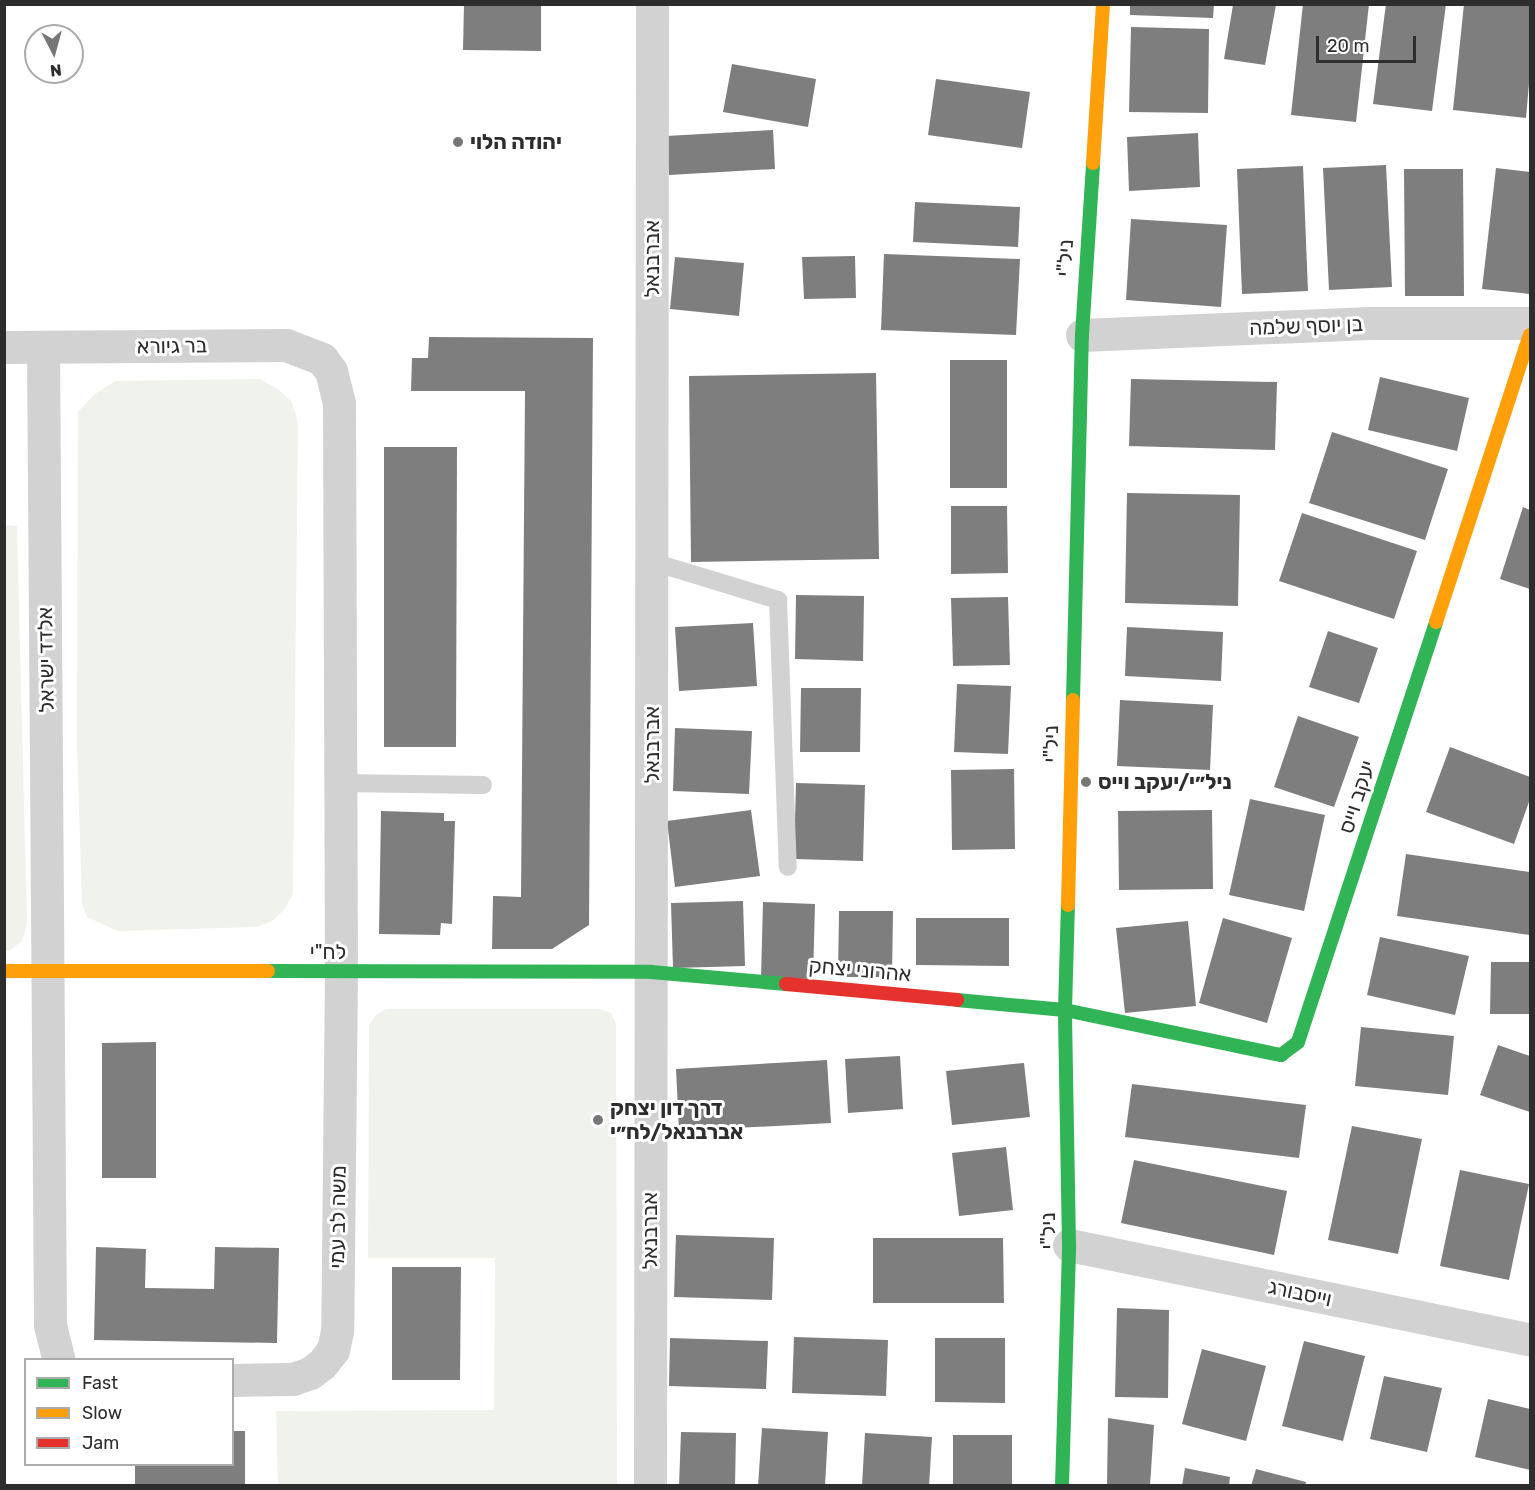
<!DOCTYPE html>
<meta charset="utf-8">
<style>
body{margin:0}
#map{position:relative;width:1535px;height:1490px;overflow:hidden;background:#fff;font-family:Rubik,Heebo,sans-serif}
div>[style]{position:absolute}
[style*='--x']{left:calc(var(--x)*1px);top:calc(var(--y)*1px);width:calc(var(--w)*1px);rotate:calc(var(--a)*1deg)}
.green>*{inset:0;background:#f0f3ec}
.building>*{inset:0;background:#7e7e7e}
.lane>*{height:18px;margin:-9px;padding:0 9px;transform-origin:9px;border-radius:9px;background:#d2d2d2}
.street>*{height:33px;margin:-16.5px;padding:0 16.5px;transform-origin:16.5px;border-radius:16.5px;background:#d2d2d2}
.fast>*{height:14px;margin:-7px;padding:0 7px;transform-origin:7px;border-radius:7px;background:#30b455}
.slow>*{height:14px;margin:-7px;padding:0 7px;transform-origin:7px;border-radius:7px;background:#ff9f0a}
.jam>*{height:14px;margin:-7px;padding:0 7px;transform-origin:7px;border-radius:7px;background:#e5322d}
.dots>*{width:16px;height:16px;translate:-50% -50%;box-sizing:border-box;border:3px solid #fff;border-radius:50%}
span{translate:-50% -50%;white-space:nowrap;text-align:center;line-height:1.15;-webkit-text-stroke:6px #fff;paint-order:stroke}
.poi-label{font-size:21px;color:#2d2d2d;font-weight:700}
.left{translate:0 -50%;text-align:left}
.street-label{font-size:21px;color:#2d2d2d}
.frame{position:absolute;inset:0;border:6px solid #2d2d2d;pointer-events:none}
.legend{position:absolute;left:24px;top:1358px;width:210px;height:108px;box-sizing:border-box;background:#fff;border:2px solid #ababab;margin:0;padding:8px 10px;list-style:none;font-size:18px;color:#2d2d2d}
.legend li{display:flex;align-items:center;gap:12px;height:30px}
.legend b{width:30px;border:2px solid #ababab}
.north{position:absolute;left:24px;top:24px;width:60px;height:60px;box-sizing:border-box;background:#fff;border:2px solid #ababab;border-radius:50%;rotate:174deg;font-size:16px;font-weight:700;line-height:24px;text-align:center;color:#2d2d2d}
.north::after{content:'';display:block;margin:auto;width:21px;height:27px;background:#767676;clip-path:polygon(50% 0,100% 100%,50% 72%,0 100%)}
.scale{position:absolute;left:1316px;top:36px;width:100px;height:27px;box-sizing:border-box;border:3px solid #2d2d2d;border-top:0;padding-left:8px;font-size:18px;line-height:21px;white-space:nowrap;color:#2d2d2d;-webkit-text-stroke:4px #fff;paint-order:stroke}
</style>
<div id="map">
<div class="green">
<i style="clip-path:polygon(260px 379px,279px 390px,292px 402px,298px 423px,293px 894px,284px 910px,272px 921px,257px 927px,118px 931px,87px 917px,82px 904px,77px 743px,78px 412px,95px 394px,115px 381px)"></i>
<i style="clip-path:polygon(5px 525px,17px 526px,27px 924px,22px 941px,9px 951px,4px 951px)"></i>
<i style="clip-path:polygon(386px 1009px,600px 1009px,611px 1013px,616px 1024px,617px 1485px,278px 1485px,276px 1411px,494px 1410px,495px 1258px,368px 1258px,369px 1025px,376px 1015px)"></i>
</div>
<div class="building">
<i style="clip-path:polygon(464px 4px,541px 4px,541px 51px,463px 50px)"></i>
<i style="clip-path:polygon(1130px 4px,1214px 4px,1213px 18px,1130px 15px)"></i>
<i style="clip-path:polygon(1303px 4px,1369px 4px,1356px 122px,1291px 115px)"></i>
<i style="clip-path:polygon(1386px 4px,1446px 4px,1432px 111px,1373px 104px)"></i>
<i style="clip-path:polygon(1464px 4px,1530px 4px,1530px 72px,1526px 118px,1453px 110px)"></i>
<i style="clip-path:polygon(1233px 5px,1276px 5px,1265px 65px,1224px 59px)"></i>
<i style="clip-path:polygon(1131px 27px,1209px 29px,1208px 113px,1129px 112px)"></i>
<i style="clip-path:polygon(732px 64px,816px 79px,808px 127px,723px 112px)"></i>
<i style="clip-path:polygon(936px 79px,1030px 92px,1022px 148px,928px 135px)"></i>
<i style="clip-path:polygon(773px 130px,775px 169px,669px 175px,666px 136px)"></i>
<i style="clip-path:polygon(1198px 133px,1200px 187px,1129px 191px,1127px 137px)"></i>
<i style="clip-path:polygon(1386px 165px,1392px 287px,1329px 290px,1323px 168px)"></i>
<i style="clip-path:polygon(1303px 166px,1308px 291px,1242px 294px,1237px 169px)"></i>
<i style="clip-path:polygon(1496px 168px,1530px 172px,1530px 294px,1482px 289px)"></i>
<i style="clip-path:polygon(1404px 169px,1463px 169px,1464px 296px,1405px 296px)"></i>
<i style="clip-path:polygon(915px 202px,1020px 207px,1018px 247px,913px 242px)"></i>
<i style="clip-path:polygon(1131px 219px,1227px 225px,1221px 307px,1126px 300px)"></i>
<i style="clip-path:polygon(884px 254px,1020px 259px,1016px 335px,881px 330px)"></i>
<i style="clip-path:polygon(855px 256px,856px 298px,804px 299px,802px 257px)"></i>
<i style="clip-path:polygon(675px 257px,744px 263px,739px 316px,670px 309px)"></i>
<i style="clip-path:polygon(429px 337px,593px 338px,589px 925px,552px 949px,492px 949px,493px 896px,521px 897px,525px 391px,411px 391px,412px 358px,428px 358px)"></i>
<i style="clip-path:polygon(950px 360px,1007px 360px,1007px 488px,950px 488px)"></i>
<i style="clip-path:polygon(876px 373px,879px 559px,691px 562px,689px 376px)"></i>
<i style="clip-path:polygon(1380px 377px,1469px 398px,1457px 451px,1368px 430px)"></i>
<i style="clip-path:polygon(1131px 379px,1277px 382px,1275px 450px,1129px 446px)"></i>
<i style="clip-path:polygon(1332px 432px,1448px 469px,1425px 540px,1309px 503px)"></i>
<i style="clip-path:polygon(384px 447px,457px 447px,456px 747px,384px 747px)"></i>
<i style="clip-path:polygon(1127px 493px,1240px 495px,1238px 606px,1125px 603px)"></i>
<i style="clip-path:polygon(951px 506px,1007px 506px,1008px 573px,951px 574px)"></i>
<i style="clip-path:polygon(1523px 507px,1530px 510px,1530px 589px,1500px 579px)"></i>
<i style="clip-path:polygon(1302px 513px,1417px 551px,1394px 619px,1279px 581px)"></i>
<i style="clip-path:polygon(796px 595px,864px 596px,863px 661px,795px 659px)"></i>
<i style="clip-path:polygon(1008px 597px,1010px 665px,953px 666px,951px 598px)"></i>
<i style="clip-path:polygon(753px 623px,757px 686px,679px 691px,675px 627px)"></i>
<i style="clip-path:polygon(1127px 627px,1223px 632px,1221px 681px,1125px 676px)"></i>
<i style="clip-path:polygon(1328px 631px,1378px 648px,1359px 703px,1309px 687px)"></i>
<i style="clip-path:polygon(957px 684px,1011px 686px,1008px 754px,954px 752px)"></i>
<i style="clip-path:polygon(801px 688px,861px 688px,860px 752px,800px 752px)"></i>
<i style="clip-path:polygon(1120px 700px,1213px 705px,1210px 770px,1117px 766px)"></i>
<i style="clip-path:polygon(1298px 716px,1359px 737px,1334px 807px,1274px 787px)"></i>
<i style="clip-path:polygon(675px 728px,752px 731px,749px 794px,673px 791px)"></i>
<i style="clip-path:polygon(1450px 747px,1530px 777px,1530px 799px,1514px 844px,1426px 812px)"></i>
<i style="clip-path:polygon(1014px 769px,1015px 849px,952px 850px,951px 770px)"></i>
<i style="clip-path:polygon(796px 783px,865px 785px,863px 861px,794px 859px)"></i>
<i style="clip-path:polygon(1250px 799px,1325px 815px,1304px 911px,1229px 895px)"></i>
<i style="clip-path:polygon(751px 810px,760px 876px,675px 887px,667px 821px)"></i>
<i style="clip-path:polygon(1212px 810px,1213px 889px,1119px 890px,1118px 811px)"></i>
<i style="clip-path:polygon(381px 811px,444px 813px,444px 821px,455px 821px,452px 924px,441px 923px,440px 935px,379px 934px)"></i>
<i style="clip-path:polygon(1406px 854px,1530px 872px,1530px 935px,1397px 916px)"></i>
<i style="clip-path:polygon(743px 901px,745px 966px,673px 968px,671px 903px)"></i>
<i style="clip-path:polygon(763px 902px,815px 904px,813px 979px,761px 978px)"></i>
<i style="clip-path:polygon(839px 911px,893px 911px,892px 977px,838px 977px)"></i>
<i style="clip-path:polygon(916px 918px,1009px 918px,1009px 966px,916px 965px)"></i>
<i style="clip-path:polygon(1223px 918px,1292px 938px,1267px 1023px,1199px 1003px)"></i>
<i style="clip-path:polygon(1188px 921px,1196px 1006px,1125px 1013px,1116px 928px)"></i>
<i style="clip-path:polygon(1380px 937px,1469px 956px,1455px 1015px,1367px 995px)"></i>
<i style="clip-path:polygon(1491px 962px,1530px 962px,1530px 1014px,1490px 1014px)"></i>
<i style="clip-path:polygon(1361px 1027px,1454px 1036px,1448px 1095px,1355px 1086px)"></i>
<i style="clip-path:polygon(156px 1042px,156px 1178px,102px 1178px,102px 1043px)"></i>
<i style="clip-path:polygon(1498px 1045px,1530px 1056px,1530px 1112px,1480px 1095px)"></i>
<i style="clip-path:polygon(900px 1056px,903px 1109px,848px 1113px,845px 1059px)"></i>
<i style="clip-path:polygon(827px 1060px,831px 1123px,679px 1131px,676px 1069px)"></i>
<i style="clip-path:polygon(1024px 1063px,1030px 1117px,952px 1125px,946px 1071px)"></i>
<i style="clip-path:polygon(1132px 1084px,1306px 1105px,1299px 1158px,1125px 1137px)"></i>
<i style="clip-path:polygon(1352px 1126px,1422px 1139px,1398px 1254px,1328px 1240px)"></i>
<i style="clip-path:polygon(1006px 1147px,1013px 1210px,959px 1216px,952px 1153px)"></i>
<i style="clip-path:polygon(1134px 1160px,1287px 1191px,1274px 1255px,1121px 1223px)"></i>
<i style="clip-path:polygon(1460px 1170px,1529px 1184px,1509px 1280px,1440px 1266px)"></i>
<i style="clip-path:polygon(676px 1235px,774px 1238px,772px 1300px,674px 1297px)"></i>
<i style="clip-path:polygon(873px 1238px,1003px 1238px,1004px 1303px,873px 1303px)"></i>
<i style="clip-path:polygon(96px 1247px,146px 1249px,145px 1288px,214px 1289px,215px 1247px,279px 1248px,277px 1343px,94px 1340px)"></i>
<i style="clip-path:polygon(392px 1267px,461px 1267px,460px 1380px,392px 1380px)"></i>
<i style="clip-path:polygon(1117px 1308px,1169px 1310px,1168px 1398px,1115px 1397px)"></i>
<i style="clip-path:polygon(794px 1337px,888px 1340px,886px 1396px,792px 1393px)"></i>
<i style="clip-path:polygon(670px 1338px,768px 1341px,766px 1389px,669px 1386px)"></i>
<i style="clip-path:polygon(935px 1338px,1005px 1338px,1005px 1403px,935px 1402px)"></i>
<i style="clip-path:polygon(1304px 1341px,1365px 1356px,1343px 1441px,1282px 1426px)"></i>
<i style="clip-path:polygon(1202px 1349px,1266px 1366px,1246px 1441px,1182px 1424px)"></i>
<i style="clip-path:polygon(1384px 1376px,1442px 1388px,1427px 1452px,1370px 1439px)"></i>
<i style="clip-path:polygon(1488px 1399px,1530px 1409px,1530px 1470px,1475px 1457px)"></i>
<i style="clip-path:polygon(1108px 1418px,1154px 1425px,1150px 1486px,1107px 1486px)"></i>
<i style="clip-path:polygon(762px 1428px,828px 1432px,825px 1486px,758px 1486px)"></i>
<i style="clip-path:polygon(232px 1431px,245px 1431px,245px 1486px,135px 1486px,135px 1464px,232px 1464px)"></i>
<i style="clip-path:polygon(681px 1432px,736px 1433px,735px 1486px,679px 1486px)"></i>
<i style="clip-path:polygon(865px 1433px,932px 1437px,929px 1486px,862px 1486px)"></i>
<i style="clip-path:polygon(953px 1435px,1012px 1435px,1012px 1486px,953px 1486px)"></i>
<i style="clip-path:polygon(1185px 1468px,1230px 1477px,1229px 1486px,1182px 1486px)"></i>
<i style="clip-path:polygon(1256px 1469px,1306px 1482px,1305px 1486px,1251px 1486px)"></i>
</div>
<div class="lane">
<i style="--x:653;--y:562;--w:131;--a:16.9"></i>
<i style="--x:778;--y:600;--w:267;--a:87.9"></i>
<i style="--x:340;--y:783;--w:143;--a:0.8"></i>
</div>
<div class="street">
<i style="--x:1082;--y:335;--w:287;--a:-2.4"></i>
<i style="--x:1369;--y:323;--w:161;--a:0"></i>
<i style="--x:4;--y:347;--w:282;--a:-0.4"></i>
<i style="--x:286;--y:345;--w:39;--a:21"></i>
<i style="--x:322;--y:359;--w:15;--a:53"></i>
<i style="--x:331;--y:371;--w:33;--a:76"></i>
<i style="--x:339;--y:403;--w:570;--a:89.8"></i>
<i style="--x:341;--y:973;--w:358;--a:90.6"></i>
<i style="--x:337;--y:1331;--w:19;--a:102"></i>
<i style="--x:333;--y:1350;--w:18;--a:128"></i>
<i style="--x:322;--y:1364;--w:15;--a:143"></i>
<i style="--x:310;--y:1373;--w:18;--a:161"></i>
<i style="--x:293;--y:1379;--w:61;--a:179.1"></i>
<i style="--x:43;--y:347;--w:978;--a:89.59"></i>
<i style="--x:50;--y:1325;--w:36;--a:76"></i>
<i style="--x:1069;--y:1245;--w:471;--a:11.6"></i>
<i style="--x:650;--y:1486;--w:1482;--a:-89.92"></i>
</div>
<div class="fast">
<i style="--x:1073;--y:700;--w:365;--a:-88.6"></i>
<i style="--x:1082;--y:335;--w:172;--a:-86.3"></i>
<i style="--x:268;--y:971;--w:383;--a:0.1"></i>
<i style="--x:651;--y:972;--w:136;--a:5.1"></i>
<i style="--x:957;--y:1000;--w:108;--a:5.3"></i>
<i style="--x:1065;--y:1010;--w:221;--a:11.8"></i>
<i style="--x:1281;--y:1055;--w:21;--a:-37"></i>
<i style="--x:1298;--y:1042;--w:442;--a:-71.8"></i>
<i style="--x:1062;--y:1486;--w:241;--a:-88.3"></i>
<i style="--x:1069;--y:1245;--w:235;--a:-91"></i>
<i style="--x:1065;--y:1010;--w:105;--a:-88.4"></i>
</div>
<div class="slow">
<i style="--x:1093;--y:163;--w:159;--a:-86.4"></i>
<i style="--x:1436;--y:622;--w:302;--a:-71.9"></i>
<i style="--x:1068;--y:905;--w:205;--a:-88.6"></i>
<i style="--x:4;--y:971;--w:264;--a:0"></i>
</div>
<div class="jam">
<i style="--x:786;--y:984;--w:172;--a:5.3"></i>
</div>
<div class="dots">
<i style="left:458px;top:142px;background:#767676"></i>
<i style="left:1086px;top:782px;background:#767676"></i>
<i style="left:598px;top:1120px;background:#767676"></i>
</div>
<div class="poi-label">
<span class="left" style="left:470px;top:142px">יהודה הלוי</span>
<span class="left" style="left:1098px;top:782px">ניל״י/יעקב וייס</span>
<span class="left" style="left:610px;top:1120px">דרך דון יצחק<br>אברבנאל/לח״י</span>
</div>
<div class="street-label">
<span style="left:1065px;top:258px;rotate:-86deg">ניל"י</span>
<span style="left:652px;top:259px;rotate:-90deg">אברבנאל</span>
<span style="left:1306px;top:326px;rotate:-2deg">בן יוסף שלמה</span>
<span style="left:172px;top:346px;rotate:-1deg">בר גיורא</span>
<span style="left:46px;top:660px;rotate:-91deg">אלדד ישראל</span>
<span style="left:1051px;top:744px;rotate:-89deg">ניל"י</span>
<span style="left:652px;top:745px;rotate:-90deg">אברבנאל</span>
<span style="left:1357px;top:797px;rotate:-72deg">יעקב וייס</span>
<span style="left:328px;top:952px">לח"י</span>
<span style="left:860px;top:970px;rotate:5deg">אהרוני יצחק</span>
<span style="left:338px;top:1217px;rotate:-89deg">משה לב עמי</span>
<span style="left:650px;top:1231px;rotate:-90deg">אברבנאל</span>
<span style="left:1048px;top:1231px;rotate:-90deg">ניל"י</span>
<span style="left:1300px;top:1293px;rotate:12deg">וייסבורג</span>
</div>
<div class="frame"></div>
<ul class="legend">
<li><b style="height:8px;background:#30b455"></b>Fast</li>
<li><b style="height:8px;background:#ff9f0a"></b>Slow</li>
<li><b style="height:8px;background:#e5322d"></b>Jam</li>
</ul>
<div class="north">N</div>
<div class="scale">20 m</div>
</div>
